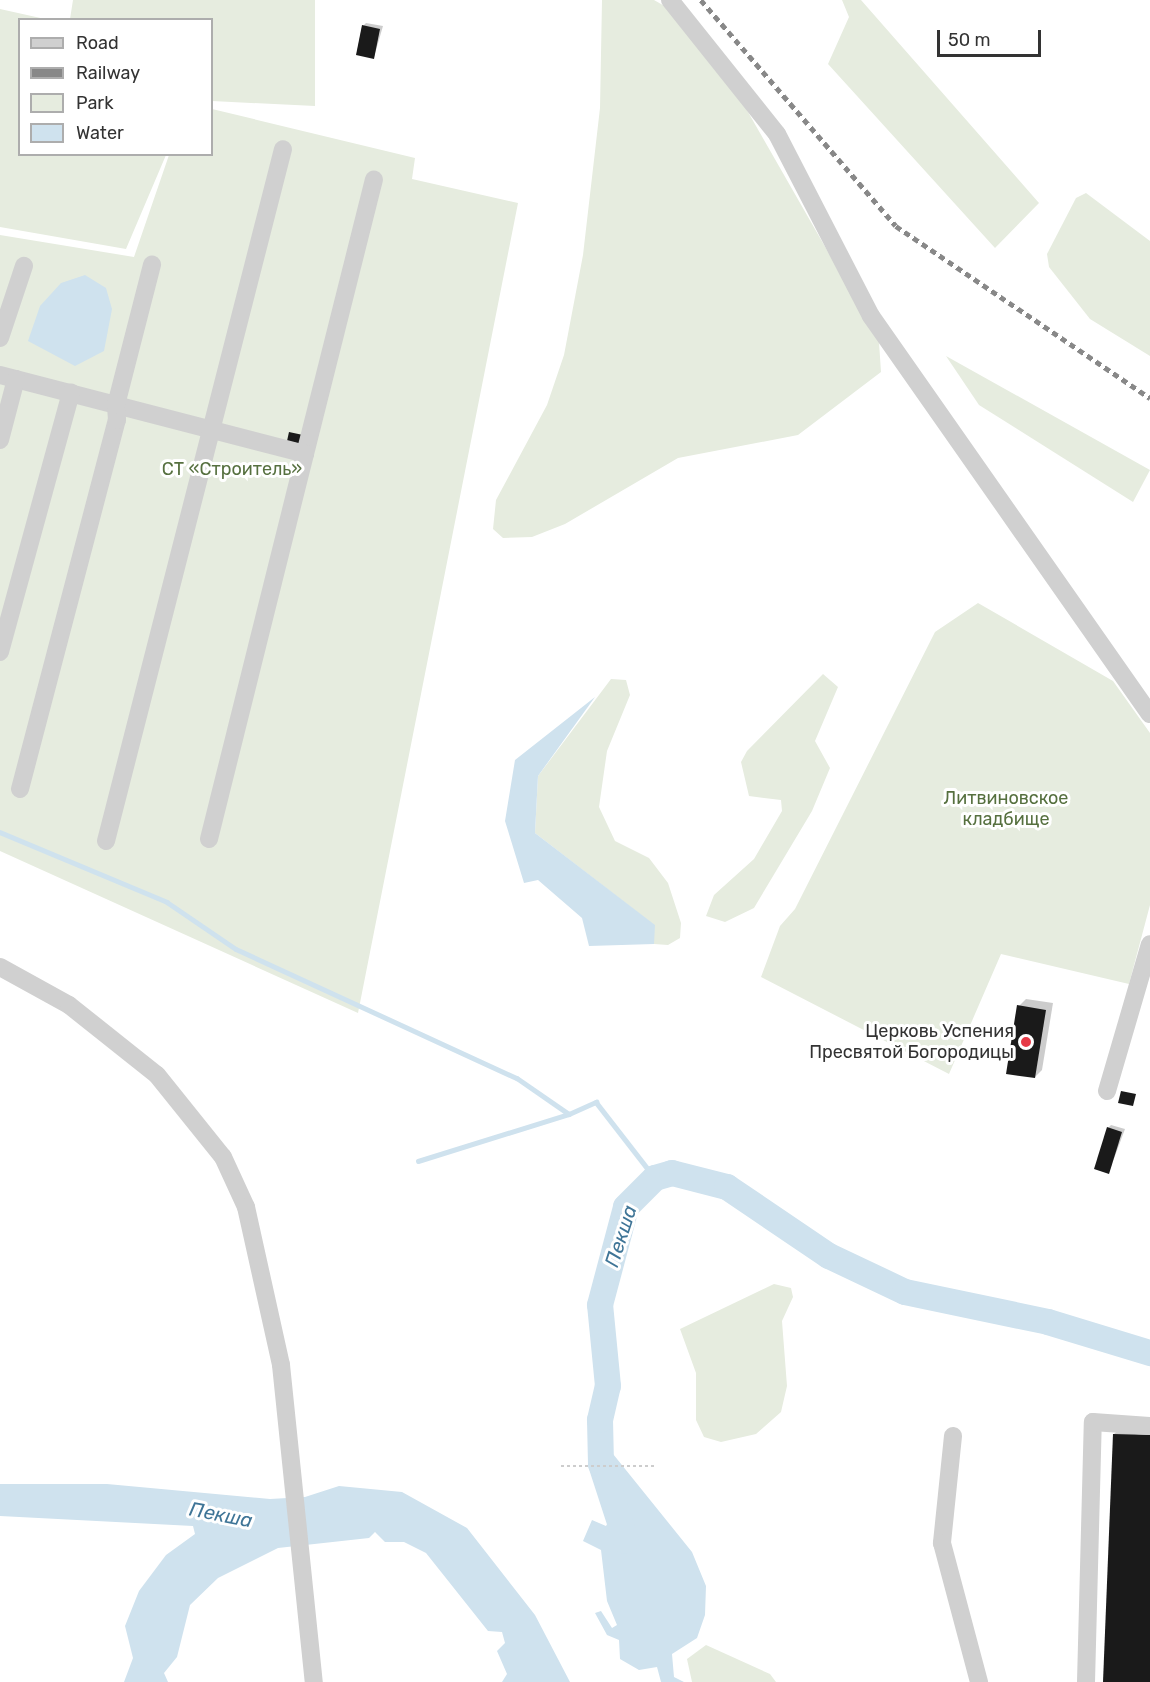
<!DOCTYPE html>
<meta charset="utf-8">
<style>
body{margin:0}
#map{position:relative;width:1150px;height:1682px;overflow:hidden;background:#fff;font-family:Rubik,sans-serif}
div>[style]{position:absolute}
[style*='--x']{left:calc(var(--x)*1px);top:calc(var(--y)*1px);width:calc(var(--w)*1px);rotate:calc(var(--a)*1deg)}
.green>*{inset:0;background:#e6ecdf}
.water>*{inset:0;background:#cfe2ee}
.shadow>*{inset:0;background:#0003}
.stream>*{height:4.5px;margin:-2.25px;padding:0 2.25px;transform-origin:2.25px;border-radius:2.25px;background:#cfe2ee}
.river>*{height:26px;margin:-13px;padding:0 13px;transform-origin:13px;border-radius:13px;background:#cfe2ee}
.building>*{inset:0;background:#1a1a1a}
.path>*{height:2px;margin-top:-1px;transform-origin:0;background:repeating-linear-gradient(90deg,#cdcdcd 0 3px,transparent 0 6px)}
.minor>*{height:18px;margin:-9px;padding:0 9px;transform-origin:9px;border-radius:9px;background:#d0d0d0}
.rail>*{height:4.5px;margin-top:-2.25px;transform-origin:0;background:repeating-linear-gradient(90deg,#888 0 6px,transparent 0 10.5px)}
.dots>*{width:16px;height:16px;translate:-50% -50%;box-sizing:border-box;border:3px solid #fff;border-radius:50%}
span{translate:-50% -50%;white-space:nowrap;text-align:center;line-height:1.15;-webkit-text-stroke:6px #fff;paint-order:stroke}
.park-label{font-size:18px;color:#56703f}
.poi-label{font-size:18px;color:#333}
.right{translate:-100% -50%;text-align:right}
.water-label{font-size:20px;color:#3f7597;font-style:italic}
.legend{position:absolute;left:18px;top:18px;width:195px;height:138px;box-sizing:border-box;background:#fff;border:2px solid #adadad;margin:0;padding:8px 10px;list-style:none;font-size:18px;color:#333}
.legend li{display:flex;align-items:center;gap:12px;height:30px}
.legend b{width:30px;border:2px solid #adadad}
.scale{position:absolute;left:937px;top:30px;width:104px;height:27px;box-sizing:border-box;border:3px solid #333;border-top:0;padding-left:8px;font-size:18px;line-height:21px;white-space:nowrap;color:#333;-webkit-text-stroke:4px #fff;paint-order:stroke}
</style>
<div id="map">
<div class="green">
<i style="clip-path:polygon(73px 0,315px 0,315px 106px,212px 101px,212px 20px,70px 19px)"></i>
<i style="clip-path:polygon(602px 0,654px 0,675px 12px,732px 84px,871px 327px,879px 342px,881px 372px,798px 435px,678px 458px,565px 524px,532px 537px,503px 538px,493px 529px,496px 500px,547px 405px,564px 355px,583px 255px,600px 108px)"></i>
<i style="clip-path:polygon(842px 0,861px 0,1039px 203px,995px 248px,828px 64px,849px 17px)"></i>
<i style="clip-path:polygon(0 9px,45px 19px,20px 20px,20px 154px,166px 155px,126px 249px,0 227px)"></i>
<i style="clip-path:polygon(212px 109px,415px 158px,412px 179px,518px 203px,358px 1013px,0 851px,0 235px,134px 257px,169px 155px,212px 154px)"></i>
<i style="clip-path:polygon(1086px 193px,1150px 241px,1150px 356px,1090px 319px,1049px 267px,1047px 254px,1076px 198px)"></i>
<i style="clip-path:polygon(946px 356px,1150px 470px,1133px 502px,979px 405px)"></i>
<i style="clip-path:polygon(978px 603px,1113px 681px,1150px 733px,1150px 905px,1129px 984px,1001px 954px,949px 1074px,761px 977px,780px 926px,795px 909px,935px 632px)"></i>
<i style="clip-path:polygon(823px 674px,838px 687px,815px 741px,830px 768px,812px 811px,754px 908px,725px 922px,706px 916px,714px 895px,754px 859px,782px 811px,781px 800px,749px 796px,741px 762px,747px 751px)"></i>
<i style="clip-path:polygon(611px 679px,626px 680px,630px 695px,607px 751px,599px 807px,615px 841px,649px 858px,668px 883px,681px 923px,680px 938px,668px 945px,654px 944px,654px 925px,535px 833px,538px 776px)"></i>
<i style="clip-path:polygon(774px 1284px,791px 1288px,793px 1297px,782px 1321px,787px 1386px,781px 1412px,756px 1434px,721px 1442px,704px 1437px,696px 1420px,696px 1373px,680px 1329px)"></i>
<i style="clip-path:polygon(706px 1645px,770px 1674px,776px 1682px,692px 1682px,687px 1659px)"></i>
</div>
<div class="water">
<i style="clip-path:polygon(85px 275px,106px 288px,112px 309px,104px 351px,75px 366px,28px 341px,40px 306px,61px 283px)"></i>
<i style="clip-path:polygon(595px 697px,538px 776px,535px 833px,655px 925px,654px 944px,589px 946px,582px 918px,538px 880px,524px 883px,505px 821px,515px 760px)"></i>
<i style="clip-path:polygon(607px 1436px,609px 1449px,692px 1552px,706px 1586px,705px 1615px,697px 1638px,672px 1654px,674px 1677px,684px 1682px,661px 1682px,657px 1667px,639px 1670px,620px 1659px,619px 1640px,607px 1635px,595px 1613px,601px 1611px,612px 1628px,617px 1625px,607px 1601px,601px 1550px,583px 1541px,592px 1520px,606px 1526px,620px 1502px,593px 1476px,592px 1438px)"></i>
<i style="clip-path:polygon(0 1484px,107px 1484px,270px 1499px,305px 1497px,339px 1486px,402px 1492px,467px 1528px,535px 1615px,570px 1682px,502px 1682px,507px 1674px,497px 1651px,505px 1643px,502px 1632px,488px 1631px,426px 1553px,404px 1542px,385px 1542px,375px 1532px,369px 1538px,278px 1548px,218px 1578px,190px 1605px,177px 1657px,164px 1673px,168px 1682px,124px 1682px,133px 1658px,125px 1626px,139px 1591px,166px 1555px,195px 1534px,193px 1526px,0 1516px)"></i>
</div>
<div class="shadow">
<i style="clip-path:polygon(366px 23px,383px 26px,374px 57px,363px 26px)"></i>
<i style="clip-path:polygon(1026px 999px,1053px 1003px,1042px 1070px,1035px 1077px,1019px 1006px)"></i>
<i style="clip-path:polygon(1111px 1125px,1125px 1129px,1109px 1172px,1108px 1128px)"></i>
<i style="clip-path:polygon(1122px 1427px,1150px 1428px,1150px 1682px,1104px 1682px,1114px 1434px)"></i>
</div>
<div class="stream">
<i style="--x:0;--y:832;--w:181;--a:22.7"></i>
<i style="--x:167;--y:902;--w:83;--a:34.3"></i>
<i style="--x:236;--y:949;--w:309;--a:24.7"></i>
<i style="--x:517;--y:1078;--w:63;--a:34.7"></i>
<i style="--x:569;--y:1114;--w:30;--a:-24"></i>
<i style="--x:596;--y:1102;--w:96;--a:52.2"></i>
<i style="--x:418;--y:1161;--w:158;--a:-17.3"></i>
</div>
<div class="river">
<i style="--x:626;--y:1541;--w:81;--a:-108"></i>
<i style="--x:601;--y:1464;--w:44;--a:-91.3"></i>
<i style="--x:600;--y:1420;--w:35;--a:-77"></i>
<i style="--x:608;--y:1386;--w:81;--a:-95.6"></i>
<i style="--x:600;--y:1305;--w:101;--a:-75.1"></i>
<i style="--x:626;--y:1207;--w:41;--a:-45"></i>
<i style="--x:655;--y:1178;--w:18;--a:-16"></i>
<i style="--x:672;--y:1173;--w:57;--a:14.3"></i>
<i style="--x:727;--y:1187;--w:123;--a:34.1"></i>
<i style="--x:829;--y:1256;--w:84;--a:25.3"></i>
<i style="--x:905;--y:1292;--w:146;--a:11.8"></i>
<i style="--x:1048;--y:1322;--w:107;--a:16.9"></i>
</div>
<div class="building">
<i style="clip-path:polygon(362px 25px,380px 29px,374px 59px,356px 55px)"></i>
<i style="clip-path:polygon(289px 432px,303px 435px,301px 444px,287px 441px)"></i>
<i style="clip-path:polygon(1017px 1005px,1046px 1010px,1035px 1078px,1006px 1074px)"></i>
<i style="clip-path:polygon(1121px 1091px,1136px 1094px,1133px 1106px,1118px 1103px)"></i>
<i style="clip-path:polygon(1107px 1127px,1122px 1132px,1109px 1174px,1094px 1169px)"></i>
<i style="clip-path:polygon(1113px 1434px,1150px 1435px,1150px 1682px,1103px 1682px)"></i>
</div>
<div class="path">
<i style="--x:561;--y:1466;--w:95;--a:0"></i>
</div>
<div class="minor">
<i style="--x:670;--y:0;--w:171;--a:51.4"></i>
<i style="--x:777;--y:134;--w:205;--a:62.7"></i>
<i style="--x:871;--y:316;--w:486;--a:55"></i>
<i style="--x:0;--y:338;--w:76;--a:-71.6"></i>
<i style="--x:0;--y:375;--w:315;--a:14.5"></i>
<i style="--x:305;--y:454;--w:283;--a:-75.9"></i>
<i style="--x:0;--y:440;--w:63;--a:-75.3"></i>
<i style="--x:0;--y:652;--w:269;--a:-74.7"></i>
<i style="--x:20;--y:789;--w:382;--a:-75.3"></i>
<i style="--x:117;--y:420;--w:15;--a:-94"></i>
<i style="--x:116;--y:405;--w:145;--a:-75.6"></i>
<i style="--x:209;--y:839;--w:397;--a:-76"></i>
<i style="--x:106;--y:841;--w:714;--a:-75.65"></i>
<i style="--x:0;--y:967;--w:79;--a:28.8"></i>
<i style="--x:69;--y:1005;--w:112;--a:38.5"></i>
<i style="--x:157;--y:1075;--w:105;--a:51.2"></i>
<i style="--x:223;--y:1157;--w:55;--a:65.3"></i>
<i style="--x:246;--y:1207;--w:162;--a:77.5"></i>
<i style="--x:281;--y:1365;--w:319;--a:84.1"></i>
<i style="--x:1107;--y:1091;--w:153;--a:-73.7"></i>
<i style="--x:953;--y:1436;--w:108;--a:95.9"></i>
<i style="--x:942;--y:1543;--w:144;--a:75.1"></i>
<i style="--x:1086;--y:1682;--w:260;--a:-88.5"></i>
<i style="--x:1093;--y:1422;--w:57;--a:4"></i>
</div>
<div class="rail">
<i style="--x:701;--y:0;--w:298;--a:49.2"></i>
<i style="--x:896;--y:226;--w:307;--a:34.1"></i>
</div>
<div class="dots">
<i style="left:1026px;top:1042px;background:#e63946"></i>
</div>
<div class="park-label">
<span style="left:232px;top:469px">СТ «Строитель»</span>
<span style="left:1006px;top:809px">Литвиновское<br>кладбище</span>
</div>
<div class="poi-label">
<span class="right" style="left:1014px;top:1042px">Церковь Успения<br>Пресвятой Богородицы</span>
</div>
<div class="water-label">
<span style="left:621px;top:1236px;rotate:-72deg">Пекша</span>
<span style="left:221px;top:1515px;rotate:11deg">Пекша</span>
</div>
<ul class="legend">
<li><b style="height:8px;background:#d0d0d0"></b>Road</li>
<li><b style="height:8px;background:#888"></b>Railway</li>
<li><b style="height:16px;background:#e6ecdf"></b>Park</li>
<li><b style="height:16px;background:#cfe2ee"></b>Water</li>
</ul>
<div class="scale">50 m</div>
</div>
